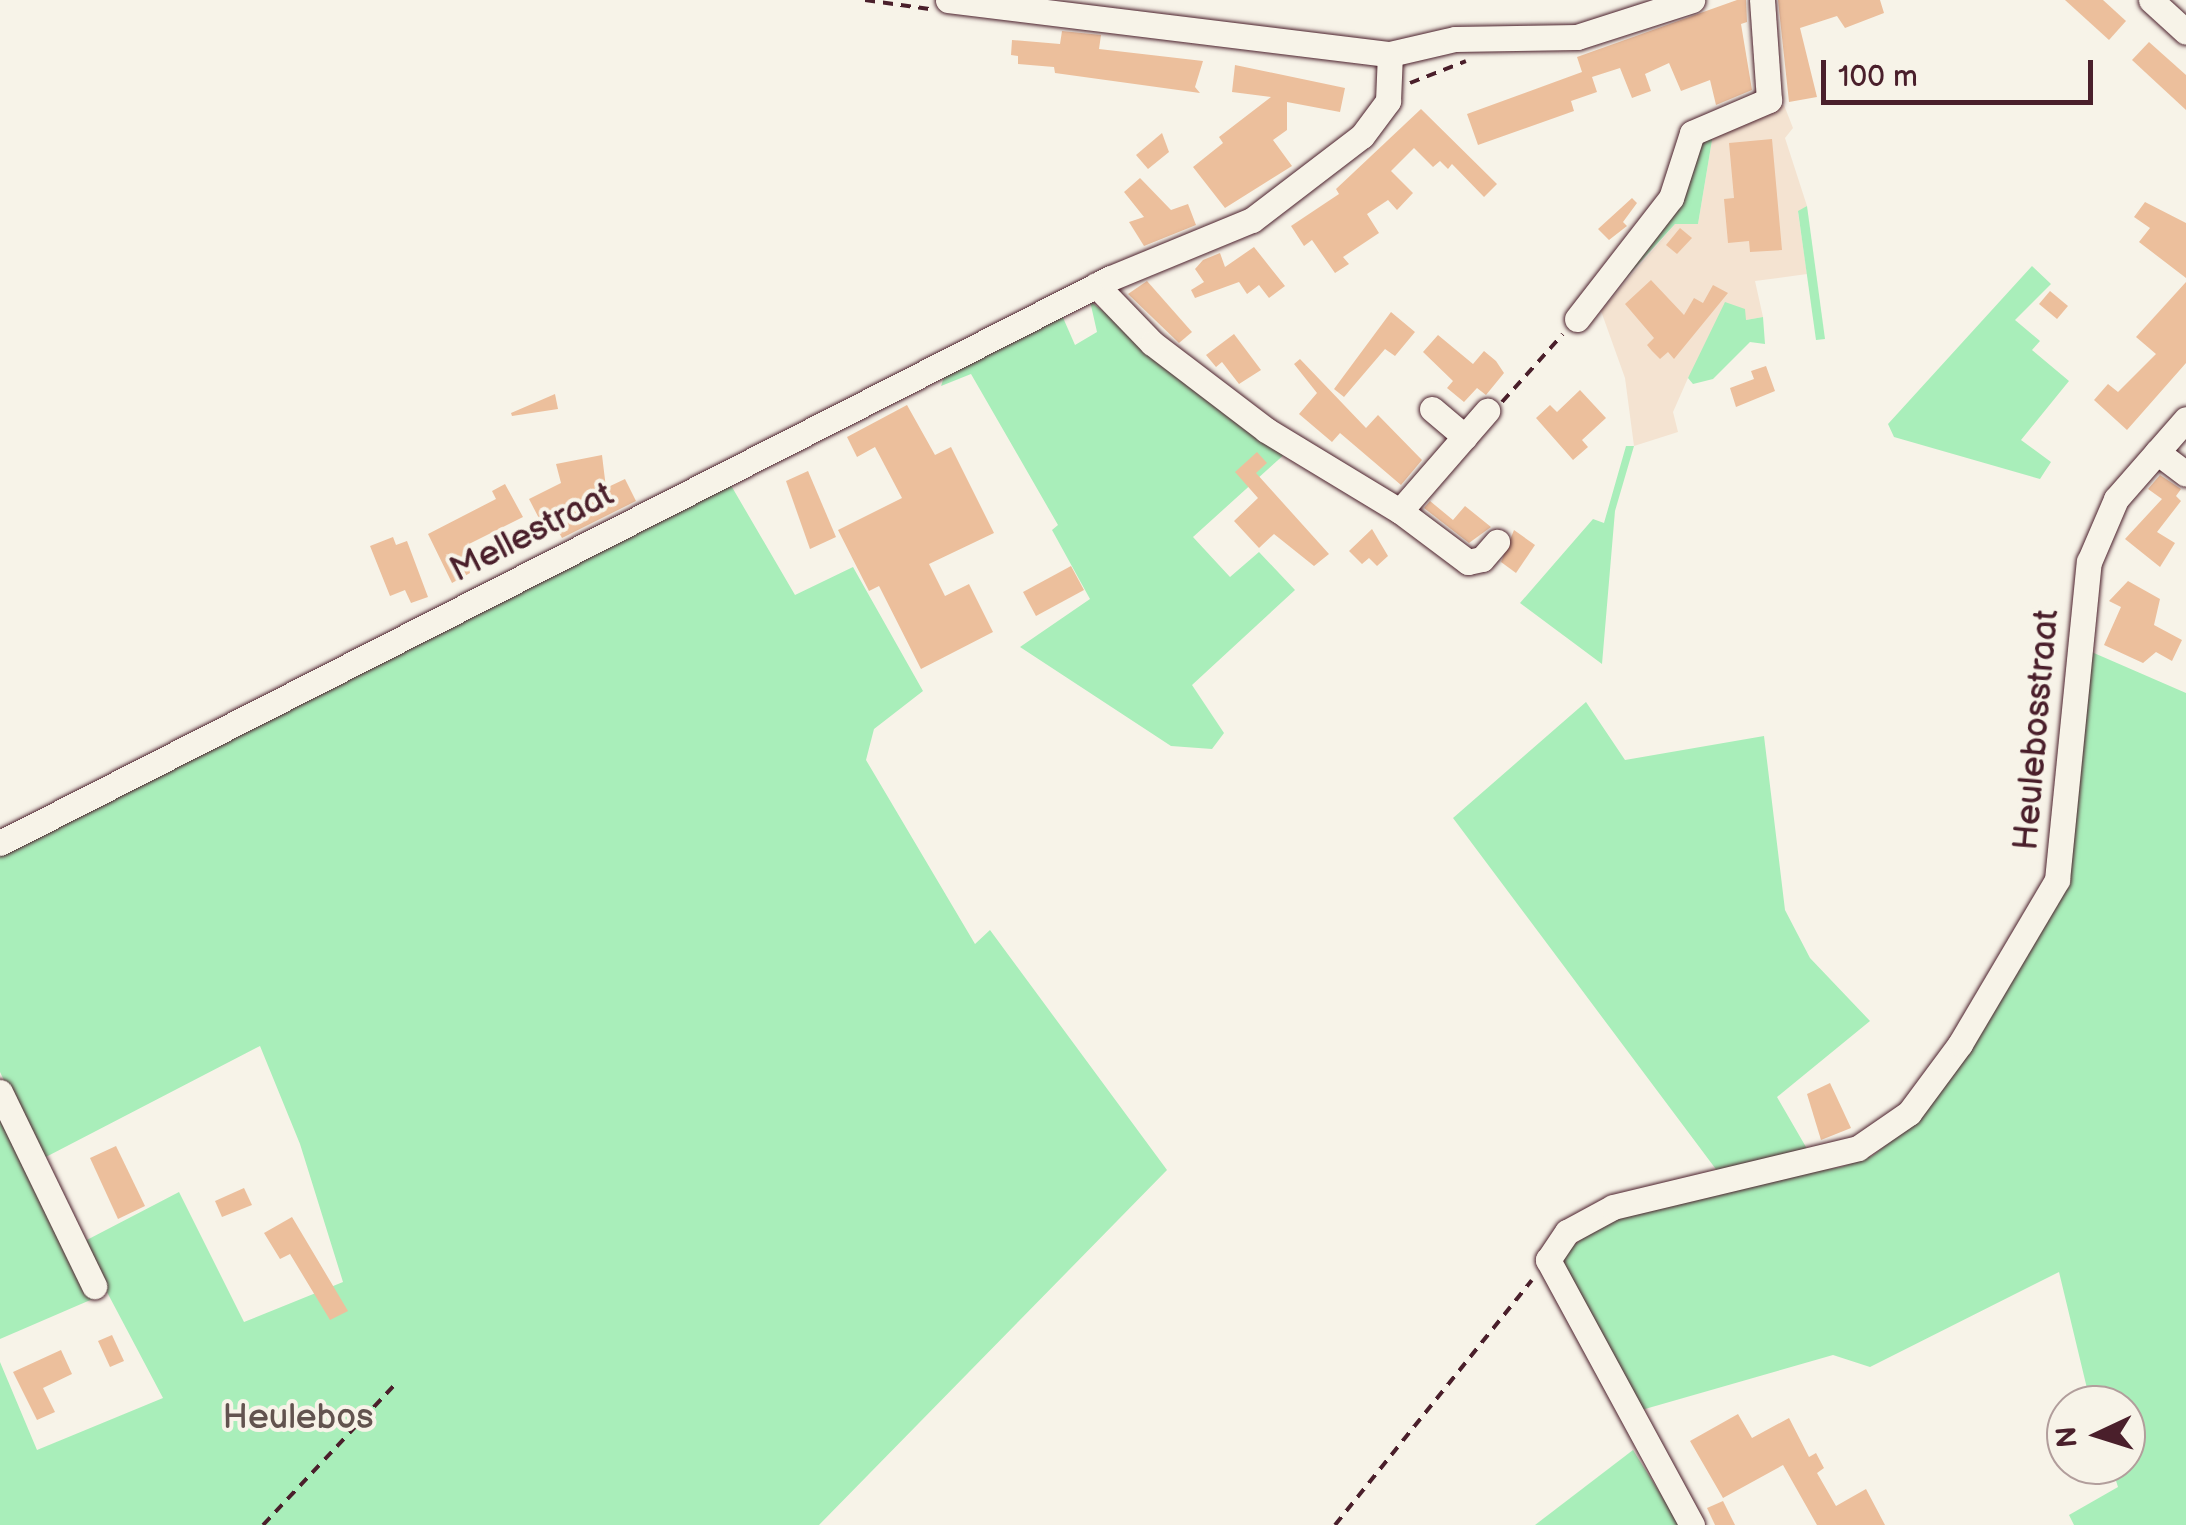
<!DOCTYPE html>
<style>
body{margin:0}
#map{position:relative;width:2186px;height:1525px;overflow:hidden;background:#f7f3e8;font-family:"Balsamiq Sans",sans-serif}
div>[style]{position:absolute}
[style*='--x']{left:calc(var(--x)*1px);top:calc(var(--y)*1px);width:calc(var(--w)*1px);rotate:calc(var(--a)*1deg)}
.built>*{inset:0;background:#f4e3d1}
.green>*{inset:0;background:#a9eeba}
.building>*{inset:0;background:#ecbf9c}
.path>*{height:4px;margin-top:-2px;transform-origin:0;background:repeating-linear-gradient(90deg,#4a1f2b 0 10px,transparent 0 18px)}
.roads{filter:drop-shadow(0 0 2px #4a1f2b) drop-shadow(0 0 2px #4a1f2b)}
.minor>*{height:25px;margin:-12.5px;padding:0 12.5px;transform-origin:12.5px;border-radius:12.5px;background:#f7f3e8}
span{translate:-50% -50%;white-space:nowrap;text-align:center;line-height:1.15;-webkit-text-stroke:8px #f7f3e8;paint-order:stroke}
.street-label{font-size:35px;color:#4a1f2b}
.park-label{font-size:35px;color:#62534f}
.north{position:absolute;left:2046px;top:1385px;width:100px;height:100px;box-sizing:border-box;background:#f7f3e8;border:2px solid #b29e9c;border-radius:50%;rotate:266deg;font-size:28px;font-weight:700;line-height:40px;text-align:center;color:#4a1f2b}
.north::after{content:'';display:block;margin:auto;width:35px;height:45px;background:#4a1f2b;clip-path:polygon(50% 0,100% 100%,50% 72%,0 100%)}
.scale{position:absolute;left:1821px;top:60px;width:272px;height:45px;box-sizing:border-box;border:5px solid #4a1f2b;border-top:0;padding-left:12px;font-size:30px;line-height:35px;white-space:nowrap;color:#4a1f2b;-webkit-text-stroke:8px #f7f3e8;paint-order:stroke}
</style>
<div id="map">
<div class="built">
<i style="clip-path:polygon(1784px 105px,1793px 128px,1785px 138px,1807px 206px,1798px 212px,1807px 274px,1755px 281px,1763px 317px,1746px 320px,1688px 378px,1673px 412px,1678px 432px,1634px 446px,1625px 378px,1601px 311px,1675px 224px,1698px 224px,1713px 134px)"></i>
</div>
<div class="green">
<i style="clip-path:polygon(1713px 134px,1698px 224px,1675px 224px,1593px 314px,1695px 147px)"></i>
<i style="clip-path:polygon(1807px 206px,1825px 339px,1816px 340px,1798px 211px)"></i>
<i style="clip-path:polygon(2032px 266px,2051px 284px,2015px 320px,2040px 341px,2032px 350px,2069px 381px,2021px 440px,2051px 462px,2040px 479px,1894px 437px,1888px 424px)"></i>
<i style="clip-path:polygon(1090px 301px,1287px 452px,1193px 537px,1230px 577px,1259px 552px,1295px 590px,1192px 685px,1224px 733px,1212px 749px,1171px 746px,1020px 647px,1090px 599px,1052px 530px,1058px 525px,971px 374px,941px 386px,946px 371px,1061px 313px,1075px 345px,1097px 332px)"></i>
<i style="clip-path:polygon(1725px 302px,1745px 309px,1746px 320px,1763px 317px,1765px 344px,1750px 342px,1713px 379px,1693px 384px,1688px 378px)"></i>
<i style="clip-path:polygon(1626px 446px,1634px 446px,1615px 511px,1602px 664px,1520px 603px,1593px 519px,1604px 523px)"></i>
<i style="clip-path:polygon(729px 482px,795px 595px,853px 567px,923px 691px,874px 729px,866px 760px,975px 944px,990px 930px,1167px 1170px,819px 1525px,0 1525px,0 1362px,37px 1450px,163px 1398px,81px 1243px,179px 1192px,244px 1322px,343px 1282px,300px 1144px,260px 1046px,42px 1159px,0 1072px,0 851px)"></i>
<i style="clip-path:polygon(2087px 650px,2186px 693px,2186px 1525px,2074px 1525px,2069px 1515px,2118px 1487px,2111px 1465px,2126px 1465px,2126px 1405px,2091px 1405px,2059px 1272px,1870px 1367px,1833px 1355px,1638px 1411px,1562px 1269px,1565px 1252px,1607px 1220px,1732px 1185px,1841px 1167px,1872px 1156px,1903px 1132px,2060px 894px)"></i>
<i style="clip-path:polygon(1586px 702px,1625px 760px,1764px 736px,1785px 910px,1810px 958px,1870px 1021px,1777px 1097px,1810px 1154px,1718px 1172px,1453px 818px)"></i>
<i style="clip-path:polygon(0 1104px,95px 1298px,0 1339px)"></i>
<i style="clip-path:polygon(1633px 1450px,1680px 1525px,1535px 1525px)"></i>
</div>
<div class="building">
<i style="clip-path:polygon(1737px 0,1746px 0,1747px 22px,1741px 24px,1752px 90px,1716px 105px,1710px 80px,1681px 91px,1669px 63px,1645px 74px,1651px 91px,1632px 98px,1620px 68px,1592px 77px,1597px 92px,1571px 101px,1574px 111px,1478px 145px,1467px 114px,1582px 72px,1577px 57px)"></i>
<i style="clip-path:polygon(1778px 0,1880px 0,1884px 13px,1845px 28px,1837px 16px,1800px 28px,1817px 97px,1789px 102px)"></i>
<i style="clip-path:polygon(2065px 0,2103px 0,2126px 21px,2109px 40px)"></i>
<i style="clip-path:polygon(1062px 31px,1101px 35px,1099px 49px,1203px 61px,1195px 87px,1200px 93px,1055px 73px,1054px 67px,1018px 64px,1018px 56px,1011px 55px,1012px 40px,1060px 44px)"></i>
<i style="clip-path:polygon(2149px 42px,2186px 75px,2186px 110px,2132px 60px)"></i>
<i style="clip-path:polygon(1235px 65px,1345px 88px,1340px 112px,1287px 102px,1287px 130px,1273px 140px,1292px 166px,1225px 208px,1193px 167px,1223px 143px,1219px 137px,1271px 97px,1232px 92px)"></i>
<i style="clip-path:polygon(1421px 109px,1497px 184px,1484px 197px,1452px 164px,1448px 169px,1440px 161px,1433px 167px,1414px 148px,1391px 171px,1413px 193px,1397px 210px,1388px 200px,1367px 214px,1379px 233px,1343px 257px,1349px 264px,1335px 273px,1312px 240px,1304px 246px,1291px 226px,1339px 194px,1336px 189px)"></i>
<i style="clip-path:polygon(1162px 133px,1169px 152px,1148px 169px,1136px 155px)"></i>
<i style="clip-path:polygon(1772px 139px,1782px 250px,1750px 252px,1749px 241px,1728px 243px,1724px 199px,1734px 198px,1729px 143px)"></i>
<i style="clip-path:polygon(1140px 178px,1171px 210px,1188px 204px,1196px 225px,1144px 246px,1129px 222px,1144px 217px,1124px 192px)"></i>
<i style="clip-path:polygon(1632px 198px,1637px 203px,1623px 222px,1627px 226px,1609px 240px,1598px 229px)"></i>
<i style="clip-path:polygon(2145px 202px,2186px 223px,2186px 278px,2139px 242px,2150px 228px,2134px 217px)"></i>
<i style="clip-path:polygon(1680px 228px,1692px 238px,1677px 254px,1666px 245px)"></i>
<i style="clip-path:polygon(1254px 247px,1285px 286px,1269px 298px,1259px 285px,1247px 294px,1239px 282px,1195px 298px,1191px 290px,1204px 282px,1195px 269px,1203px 260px,1220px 253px,1225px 267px)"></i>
<i style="clip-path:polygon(1651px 280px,1684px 315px,1694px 298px,1703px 303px,1713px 285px,1728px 293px,1674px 359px,1668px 352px,1660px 359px,1652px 351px,1647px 345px,1654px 338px,1625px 304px)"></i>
<i style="clip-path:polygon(1147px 281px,1192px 332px,1179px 343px,1128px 294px)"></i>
<i style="clip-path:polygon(2186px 282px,2186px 363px,2127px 430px,2094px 400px,2108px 384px,2118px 392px,2156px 354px,2136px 337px)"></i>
<i style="clip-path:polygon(2050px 291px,2068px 306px,2057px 319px,2039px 304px)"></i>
<i style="clip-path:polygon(1391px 312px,1415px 332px,1395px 356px,1385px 349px,1344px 397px,1334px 389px)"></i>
<i style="clip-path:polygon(1234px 334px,1261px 370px,1239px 384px,1222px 362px,1216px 367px,1206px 355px)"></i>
<i style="clip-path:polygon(1438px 335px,1473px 364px,1484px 351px,1496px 361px,1504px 373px,1486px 395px,1477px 388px,1464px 402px,1447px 388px,1453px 381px,1423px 352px)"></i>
<i style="clip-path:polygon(1300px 359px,1366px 428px,1378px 415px,1422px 460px,1401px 485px,1340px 433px,1332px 442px,1299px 414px,1317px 393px,1294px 364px)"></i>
<i style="clip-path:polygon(1766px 366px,1775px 391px,1736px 407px,1730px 388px,1754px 379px,1751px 371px)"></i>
<i style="clip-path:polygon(1580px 390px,1606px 418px,1582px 440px,1588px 447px,1573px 460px,1536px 418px,1550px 405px,1557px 412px)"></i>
<i style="clip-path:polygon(555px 394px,558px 409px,512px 416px,511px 413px)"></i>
<i style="clip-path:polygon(907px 405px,935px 455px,951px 447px,994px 533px,929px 564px,945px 596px,969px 584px,993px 632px,921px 669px,879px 586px,869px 591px,838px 530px,902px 498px,875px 447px,857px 457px,847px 437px)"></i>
<i style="clip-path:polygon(1257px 452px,1267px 463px,1256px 473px,1329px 554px,1314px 566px,1274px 534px,1259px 548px,1234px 521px,1258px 498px,1235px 472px)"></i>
<i style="clip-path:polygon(602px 455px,606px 488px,625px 479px,636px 501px,562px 538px,554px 524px,544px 528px,529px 499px,561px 483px,556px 464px)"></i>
<i style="clip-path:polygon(808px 471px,836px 537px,810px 549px,786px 481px)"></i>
<i style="clip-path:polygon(2160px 475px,2181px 489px,2176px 496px,2181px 501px,2157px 532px,2175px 543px,2160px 567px,2125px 539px,2162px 499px,2148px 489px)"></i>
<i style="clip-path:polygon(505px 484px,523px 517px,465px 546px,470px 573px,452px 583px,428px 534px,496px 499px,492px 491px)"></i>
<i style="clip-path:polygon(1430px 501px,1453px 520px,1465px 506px,1491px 527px,1469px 543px,1424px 508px)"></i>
<i style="clip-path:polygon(1372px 529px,1388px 556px,1377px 566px,1369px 558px,1362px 564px,1349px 551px)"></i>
<i style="clip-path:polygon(1514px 530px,1535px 545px,1516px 573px,1501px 562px)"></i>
<i style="clip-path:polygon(393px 537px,396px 545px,407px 541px,428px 597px,411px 603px,405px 590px,390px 596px,370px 546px)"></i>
<i style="clip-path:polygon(1071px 566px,1084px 590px,1036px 616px,1023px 592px)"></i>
<i style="clip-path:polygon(2128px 581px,2160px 599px,2154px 625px,2182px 640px,2172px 661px,2156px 652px,2143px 663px,2104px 645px,2121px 607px,2109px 601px)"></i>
<i style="clip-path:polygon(1830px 1083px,1851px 1128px,1821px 1140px,1807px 1094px)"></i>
<i style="clip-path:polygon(116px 1146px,145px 1206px,118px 1219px,90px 1158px)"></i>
<i style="clip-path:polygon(244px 1188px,252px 1205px,222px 1217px,215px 1201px)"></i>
<i style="clip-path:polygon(292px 1217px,348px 1311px,330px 1320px,290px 1254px,280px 1259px,264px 1233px)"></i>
<i style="clip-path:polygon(112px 1335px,124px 1361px,110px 1367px,98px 1341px)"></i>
<i style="clip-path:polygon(61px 1350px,72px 1374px,43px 1388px,55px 1412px,37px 1420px,13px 1372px)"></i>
<i style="clip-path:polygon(1738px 1414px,1752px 1438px,1789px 1418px,1809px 1457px,1816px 1453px,1824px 1468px,1817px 1473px,1836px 1506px,1866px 1489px,1885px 1525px,1817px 1525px,1783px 1465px,1723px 1498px,1690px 1441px)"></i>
<i style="clip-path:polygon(1723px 1501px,1735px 1525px,1715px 1525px,1707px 1508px)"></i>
</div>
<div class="path">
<i style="--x:865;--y:0;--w:65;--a:8"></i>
<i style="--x:1410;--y:83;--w:60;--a:-21.4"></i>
<i style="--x:1502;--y:402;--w:91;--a:-48.1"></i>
<i style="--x:263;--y:1525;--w:197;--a:-46.8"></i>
<i style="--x:1335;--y:1525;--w:314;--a:-51.2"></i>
</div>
<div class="roads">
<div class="minor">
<i style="--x:948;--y:0;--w:445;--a:7"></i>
<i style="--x:1390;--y:54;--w:67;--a:-13"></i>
<i style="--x:1455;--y:39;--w:122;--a:-0.9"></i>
<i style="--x:1577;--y:37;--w:121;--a:-17.8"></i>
<i style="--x:2151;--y:0;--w:47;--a:42.4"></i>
<i style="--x:1096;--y:285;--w:81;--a:46"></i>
<i style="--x:1152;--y:343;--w:143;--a:37.3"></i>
<i style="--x:1266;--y:430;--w:157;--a:31.2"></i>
<i style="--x:1577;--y:319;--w:153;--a:-52.2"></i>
<i style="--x:1671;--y:198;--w:68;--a:-72.1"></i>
<i style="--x:1692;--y:133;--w:84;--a:-23.2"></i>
<i style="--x:1769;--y:100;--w:100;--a:-94"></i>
<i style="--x:1432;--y:409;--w:43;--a:40.3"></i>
<i style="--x:2157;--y:452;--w:36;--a:37"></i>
<i style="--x:1400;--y:511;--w:133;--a:-49"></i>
<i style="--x:1400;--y:511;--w:85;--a:36.9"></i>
<i style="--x:1468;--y:562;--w:14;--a:-12"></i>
<i style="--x:1482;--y:559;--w:23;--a:-49"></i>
<i style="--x:0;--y:843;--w:1246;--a:-26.96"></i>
<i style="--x:1111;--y:278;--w:152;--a:-22.4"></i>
<i style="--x:1252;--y:220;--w:138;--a:-37.4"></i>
<i style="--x:1362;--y:136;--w:44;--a:-53.4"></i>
<i style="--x:1388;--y:101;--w:47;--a:-87.6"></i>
<i style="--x:0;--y:1092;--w:216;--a:64.1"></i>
<i style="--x:1692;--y:1525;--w:302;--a:-118.5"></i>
<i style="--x:1548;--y:1260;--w:34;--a:-56"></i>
<i style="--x:1567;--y:1232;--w:52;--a:-28.5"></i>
<i style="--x:1613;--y:1207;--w:252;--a:-13.5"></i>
<i style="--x:1858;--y:1148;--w:62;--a:-34.5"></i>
<i style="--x:1909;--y:1113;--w:86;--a:-53.5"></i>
<i style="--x:1960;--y:1044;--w:191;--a:-59.4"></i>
<i style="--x:2057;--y:880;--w:320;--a:-84.3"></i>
<i style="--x:2089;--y:562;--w:69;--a:-66.8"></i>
<i style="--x:2116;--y:499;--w:106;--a:-48.8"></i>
</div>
</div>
<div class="street-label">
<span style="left:532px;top:533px;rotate:-27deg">Mellestraat</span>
<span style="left:2037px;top:730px;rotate:-85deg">Heulebosstraat</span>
</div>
<div class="park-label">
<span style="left:298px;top:1418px">Heulebos</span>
</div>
<div class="north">N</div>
<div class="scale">100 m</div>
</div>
